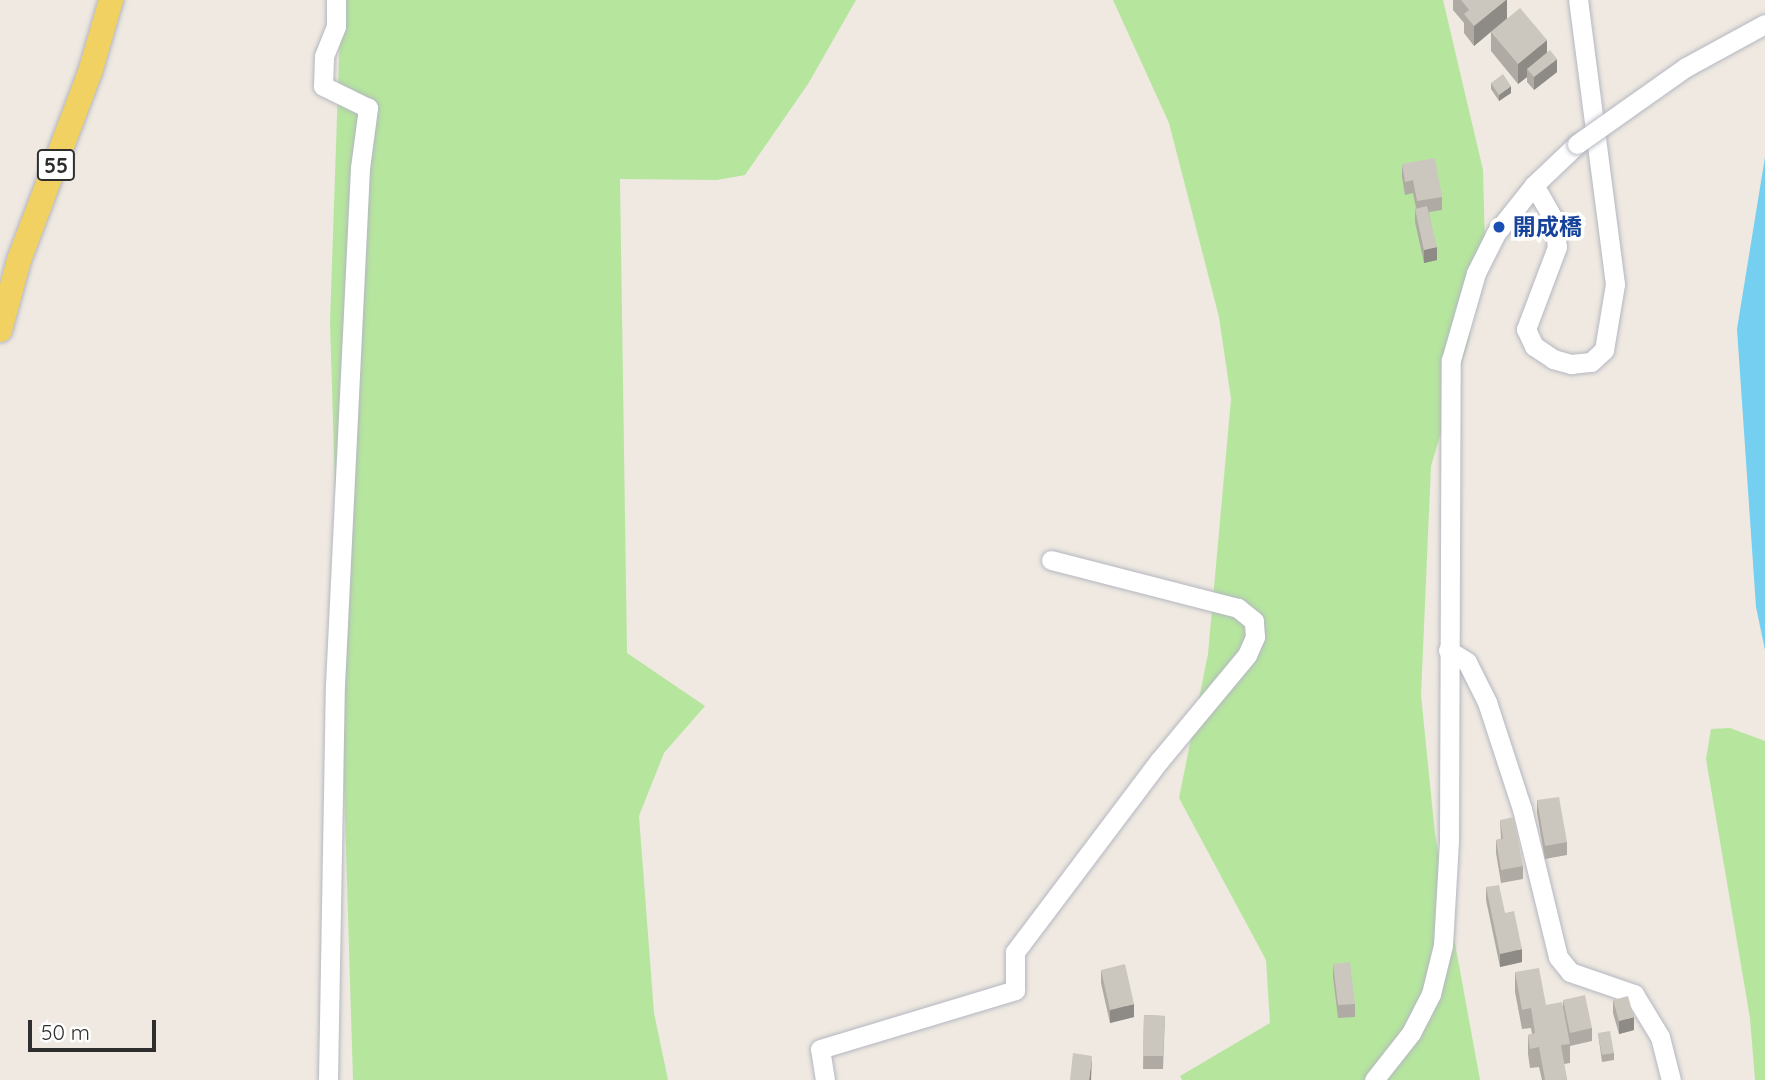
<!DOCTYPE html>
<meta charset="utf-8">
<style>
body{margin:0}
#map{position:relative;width:1765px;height:1080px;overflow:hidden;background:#efe9e1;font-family:Quicksand,"Noto Sans JP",sans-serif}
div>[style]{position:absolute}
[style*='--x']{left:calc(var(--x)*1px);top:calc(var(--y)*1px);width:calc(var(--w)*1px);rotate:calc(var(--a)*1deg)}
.green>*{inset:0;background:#b6e59e}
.water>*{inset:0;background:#75cff0}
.roads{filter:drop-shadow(0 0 2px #b4b7c1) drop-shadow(0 0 2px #b4b7c1)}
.minor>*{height:19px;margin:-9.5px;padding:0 9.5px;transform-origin:9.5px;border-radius:9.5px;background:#fff}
.major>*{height:24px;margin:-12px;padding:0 12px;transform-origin:12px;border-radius:12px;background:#f2d163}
.bridges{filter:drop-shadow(0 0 2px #b4b7c1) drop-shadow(0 0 2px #b4b7c1)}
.minor-bridge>*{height:19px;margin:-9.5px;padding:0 9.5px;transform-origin:9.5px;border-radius:9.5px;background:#fff}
.wall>*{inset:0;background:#afaba4}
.shaded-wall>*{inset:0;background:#8e8b86}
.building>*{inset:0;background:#cbc7bf}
.dots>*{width:19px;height:19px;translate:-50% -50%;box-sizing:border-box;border:4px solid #fff;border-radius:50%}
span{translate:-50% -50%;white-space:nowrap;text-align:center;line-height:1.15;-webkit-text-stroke:7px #fff;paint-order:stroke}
.shield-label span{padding:2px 5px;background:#fff;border:2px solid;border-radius:5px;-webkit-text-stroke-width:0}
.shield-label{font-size:21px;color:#2e2e2e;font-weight:700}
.transit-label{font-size:23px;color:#164399;font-weight:700}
.left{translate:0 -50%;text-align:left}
.scale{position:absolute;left:28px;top:1020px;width:128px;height:32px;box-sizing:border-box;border:4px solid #2e2e2e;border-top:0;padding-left:9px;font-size:21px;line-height:24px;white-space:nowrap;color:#2e2e2e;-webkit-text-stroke:5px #fff;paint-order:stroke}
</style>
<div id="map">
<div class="green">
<i style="clip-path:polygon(341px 0,856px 0,808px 84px,745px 175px,717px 180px,620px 179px,627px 653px,705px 706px,664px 753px,639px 816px,654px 1013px,668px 1080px,353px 1080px,330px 322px)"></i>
<i style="clip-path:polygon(1113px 0,1443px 0,1483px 170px,1485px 247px,1476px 273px,1469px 340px,1431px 466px,1421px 695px,1435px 834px,1480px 1080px,1182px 1080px,1180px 1076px,1270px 1023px,1266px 960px,1179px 798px,1208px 654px,1231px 399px,1219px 317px,1169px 123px)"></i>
<i style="clip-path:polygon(1730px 728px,1765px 741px,1765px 1080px,1755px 1080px,1750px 1018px,1706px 759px,1711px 729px)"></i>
</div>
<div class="water">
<i style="clip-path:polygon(1765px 157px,1765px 650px,1756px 607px,1737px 329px)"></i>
</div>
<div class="roads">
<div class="minor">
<i style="--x:1534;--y:185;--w:40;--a:60.3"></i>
<i style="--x:1554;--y:220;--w:27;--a:84"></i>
<i style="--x:1557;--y:247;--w:88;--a:110.7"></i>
<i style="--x:1526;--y:329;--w:19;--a:65"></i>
<i style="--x:1534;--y:346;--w:23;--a:34"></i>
<i style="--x:1553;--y:359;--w:19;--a:16"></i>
<i style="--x:1571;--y:364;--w:20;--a:-6"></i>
<i style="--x:1591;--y:362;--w:18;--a:-43"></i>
<i style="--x:1604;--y:350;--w:67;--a:-80.5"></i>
<i style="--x:1615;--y:284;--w:286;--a:-97.4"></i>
<i style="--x:1448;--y:650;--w:22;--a:32"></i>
<i style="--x:1467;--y:662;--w:45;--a:63.4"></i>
<i style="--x:1487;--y:702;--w:113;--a:71.9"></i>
<i style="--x:1522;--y:809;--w:152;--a:76.3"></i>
<i style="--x:1558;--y:957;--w:19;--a:51"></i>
<i style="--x:1570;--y:972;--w:68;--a:19"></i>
<i style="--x:1634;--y:994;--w:50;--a:58.8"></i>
<i style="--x:1660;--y:1037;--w:44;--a:75.7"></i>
<i style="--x:328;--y:1080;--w:395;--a:-89"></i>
<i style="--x:335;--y:685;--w:518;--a:-87.23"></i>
<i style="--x:360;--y:168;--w:61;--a:-82.4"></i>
<i style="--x:368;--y:108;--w:50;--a:-153.9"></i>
<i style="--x:323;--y:86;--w:30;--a:-88"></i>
<i style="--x:324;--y:56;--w:32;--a:-68"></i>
<i style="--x:336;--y:26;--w:26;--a:-90"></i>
<i style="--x:825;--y:1080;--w:31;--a:-99"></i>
<i style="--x:820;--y:1049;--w:204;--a:-16.8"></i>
<i style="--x:1015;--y:990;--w:38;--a:-90"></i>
<i style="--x:1015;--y:952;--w:239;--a:-53"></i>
<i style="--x:1159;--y:761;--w:138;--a:-50.3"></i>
<i style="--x:1247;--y:655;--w:20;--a:-66"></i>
<i style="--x:1255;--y:637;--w:16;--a:-94"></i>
<i style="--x:1254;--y:621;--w:21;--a:-141"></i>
<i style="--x:1238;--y:608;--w:193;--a:-165.6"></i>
<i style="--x:1374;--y:1080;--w:60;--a:-51.8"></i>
<i style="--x:1411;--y:1033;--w:44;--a:-62.9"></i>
<i style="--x:1431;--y:994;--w:50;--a:-76.2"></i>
<i style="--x:1443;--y:945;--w:105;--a:-86.7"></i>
<i style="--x:1449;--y:840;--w:480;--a:-89.8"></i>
<i style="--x:1451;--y:360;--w:91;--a:-74"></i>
<i style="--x:1476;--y:273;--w:45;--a:-63.4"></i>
<i style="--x:1496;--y:233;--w:61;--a:-51.6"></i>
<i style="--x:1534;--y:185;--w:59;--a:-43.6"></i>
</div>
<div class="major">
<i style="--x:0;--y:330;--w:73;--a:-74.8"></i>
<i style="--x:19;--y:260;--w:204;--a:-69.3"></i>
<i style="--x:91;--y:69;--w:72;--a:-73.8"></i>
</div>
</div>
<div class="bridges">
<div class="minor-bridge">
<i style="--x:1577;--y:144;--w:133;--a:-35.2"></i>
<i style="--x:1686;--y:67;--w:90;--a:-28.6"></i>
</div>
</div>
<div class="wall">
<i style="clip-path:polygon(1453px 0,1507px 0,1507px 18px,1547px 52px,1557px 72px,1534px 90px,1527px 82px,1527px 77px,1518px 84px,1491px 51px,1491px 32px,1474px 46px,1464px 33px,1464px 23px,1453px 10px)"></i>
<i style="clip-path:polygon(1491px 83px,1511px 93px,1499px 101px,1491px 89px)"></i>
<i style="clip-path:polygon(1402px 164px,1442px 197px,1442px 210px,1429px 212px,1437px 260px,1424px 263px,1415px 222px,1415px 209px,1416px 208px,1413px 193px,1405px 195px,1402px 177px)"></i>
<i style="clip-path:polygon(1537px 800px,1567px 842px,1567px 855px,1545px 859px,1537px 813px)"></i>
<i style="clip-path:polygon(1500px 820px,1523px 866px,1523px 879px,1501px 883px,1496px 853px,1496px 840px,1501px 839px)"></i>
<i style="clip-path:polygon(1486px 887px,1505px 913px,1522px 962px,1500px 967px,1486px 900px)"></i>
<i style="clip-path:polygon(1333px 964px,1355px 1004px,1355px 1017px,1338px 1018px,1333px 977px)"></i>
<i style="clip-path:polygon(1101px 970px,1134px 1017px,1110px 1023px,1101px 983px)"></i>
<i style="clip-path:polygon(1515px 972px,1546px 1005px,1563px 1006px,1563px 1000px,1592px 1028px,1592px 1041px,1570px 1046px,1570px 1045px,1570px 1063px,1564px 1064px,1567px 1080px,1542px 1080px,1539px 1067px,1530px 1068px,1528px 1054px,1528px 1035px,1532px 1034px,1531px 1028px,1522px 1029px,1515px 992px)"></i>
<i style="clip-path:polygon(1613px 1000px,1634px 1030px,1619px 1034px,1613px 1013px)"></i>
<i style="clip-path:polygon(1144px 1015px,1165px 1016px,1163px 1069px,1143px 1069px)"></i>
<i style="clip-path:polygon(1598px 1033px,1614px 1053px,1614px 1060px,1602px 1062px)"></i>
</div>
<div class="shaded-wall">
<i style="clip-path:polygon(1506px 0,1507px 0,1507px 18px,1474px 46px,1474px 26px)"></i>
<i style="clip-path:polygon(1547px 40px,1547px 60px,1527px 69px,1527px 77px,1518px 84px,1518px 64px)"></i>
<i style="clip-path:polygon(1557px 59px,1557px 72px,1534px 90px,1534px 77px)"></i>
<i style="clip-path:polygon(1511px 86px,1511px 93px,1499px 101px,1499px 95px)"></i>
<i style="clip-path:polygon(1437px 247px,1437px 260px,1424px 263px,1424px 250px)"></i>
<i style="clip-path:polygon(1522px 949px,1522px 962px,1500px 967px,1500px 954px)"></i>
<i style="clip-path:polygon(1134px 1004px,1134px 1017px,1110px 1023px,1110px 1010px)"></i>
<i style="clip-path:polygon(1634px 1017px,1634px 1030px,1619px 1034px,1619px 1021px)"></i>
<i style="clip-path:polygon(1092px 1056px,1091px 1080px,1089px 1080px)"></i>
</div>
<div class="building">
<i style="clip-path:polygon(1461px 0,1506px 0,1474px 26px,1464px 14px,1469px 10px)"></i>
<i style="clip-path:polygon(1520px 8px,1547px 40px,1518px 64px,1491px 32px)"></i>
<i style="clip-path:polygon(1550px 50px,1557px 59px,1534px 77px,1527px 69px)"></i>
<i style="clip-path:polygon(1503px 74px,1511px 86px,1499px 95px,1491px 83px)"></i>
<i style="clip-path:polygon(1435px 158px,1442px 197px,1417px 201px,1413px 180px,1405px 182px,1402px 164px)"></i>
<i style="clip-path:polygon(1427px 206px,1437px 247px,1424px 250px,1415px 209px)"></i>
<i style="clip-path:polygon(1559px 797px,1567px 842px,1545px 846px,1537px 800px)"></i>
<i style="clip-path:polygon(1514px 817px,1523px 866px,1501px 870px,1496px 840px,1503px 839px,1500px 820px)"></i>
<i style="clip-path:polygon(1499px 885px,1505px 913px,1514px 911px,1522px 949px,1500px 954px,1486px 887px)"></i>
<i style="clip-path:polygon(1350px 962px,1355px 1004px,1338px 1005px,1333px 964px)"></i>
<i style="clip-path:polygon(1125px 964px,1134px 1004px,1110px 1010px,1101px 970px)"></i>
<i style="clip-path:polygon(1539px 968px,1546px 1005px,1562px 1002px,1570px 1044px,1561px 1045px,1567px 1080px,1545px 1080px,1539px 1047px,1530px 1049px,1528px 1035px,1535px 1033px,1531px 1008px,1522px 1010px,1515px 972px)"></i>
<i style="clip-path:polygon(1585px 995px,1592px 1028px,1570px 1033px,1563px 1000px)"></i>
<i style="clip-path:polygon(1628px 996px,1634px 1017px,1619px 1021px,1613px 1000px)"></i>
<i style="clip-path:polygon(1144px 1015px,1165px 1016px,1163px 1056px,1143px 1056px)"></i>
<i style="clip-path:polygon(1610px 1031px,1614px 1053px,1602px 1055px,1598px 1033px)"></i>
<i style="clip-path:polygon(1073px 1053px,1092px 1056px,1089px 1080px,1070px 1080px)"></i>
</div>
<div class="dots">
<i style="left:1499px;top:227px;background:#1a4fb4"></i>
</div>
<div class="shield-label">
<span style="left:56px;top:165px">55</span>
</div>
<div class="transit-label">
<span class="left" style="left:1513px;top:227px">開成橋</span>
</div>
<div class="scale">50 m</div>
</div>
